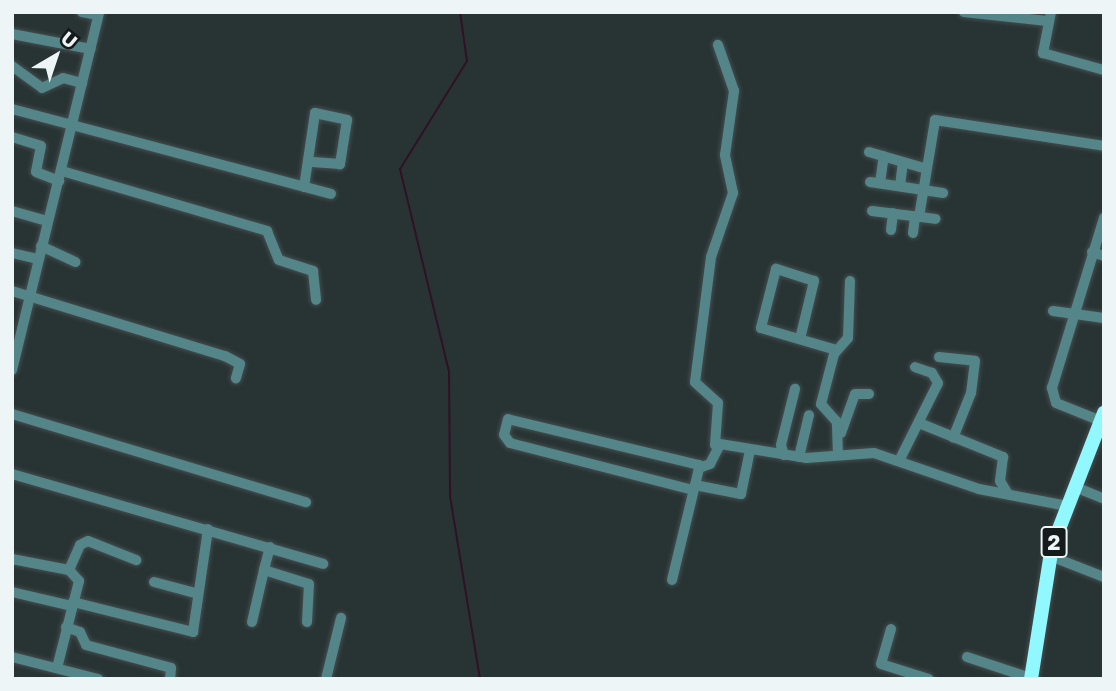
<!DOCTYPE html>
<style>
body{margin:0}
#map{position:relative;width:1116px;height:691px;overflow:hidden;background:#283334;font-family:"Golos Text",sans-serif}
div>[style]{position:absolute}
[style*='--x']{left:calc(var(--x)*1px);top:calc(var(--y)*1px);width:calc(var(--w)*1px);rotate:calc(var(--a)*1deg)}
.stream>*{height:2px;margin:-1px;padding:0 1px;transform-origin:1px;border-radius:1px;background:#301126}
.roads{filter:drop-shadow(0 0 2px #444e4f) drop-shadow(0 0 2px #444e4f)}
.minor>*{height:10px;margin:-5px;padding:0 5px;transform-origin:5px;border-radius:5px;background:#548689}
.highway>*{height:14px;margin:-7px;padding:0 7px;transform-origin:7px;border-radius:7px;background:#92f8ff}
span{translate:-50% -50%;white-space:nowrap;text-align:center;line-height:1.15;-webkit-text-stroke:7px #151a1a;paint-order:stroke}
.shield-label span{padding:2px 5px;background:#151a1a;border:2px solid;border-radius:5px;-webkit-text-stroke-width:0}
.shield-label{font-size:21px;color:#eef5f6;font-weight:700}
.frame{position:absolute;inset:0;border:14px solid #eef5f6;pointer-events:none}
.north{position:absolute;left:21px;top:21px;width:70px;height:70px;-webkit-text-stroke:5px #151a1a;paint-order:stroke;rotate:39deg;font-size:19px;font-weight:700;line-height:28px;text-align:center;color:#eef5f6}
.north::after{content:'';display:block;margin:auto;width:24px;height:32px;background:#eef5f6;clip-path:polygon(50% 0,100% 100%,50% 72%,0 100%)}
</style>
<div id="map">
<div class="stream">
<i style="--x:460;--y:12;--w:49;--a:81.9"></i>
<i style="--x:467;--y:61;--w:127;--a:121.8"></i>
<i style="--x:400;--y:169;--w:208;--a:76.4"></i>
<i style="--x:449;--y:371;--w:125;--a:89.5"></i>
<i style="--x:450;--y:496;--w:185;--a:80.7"></i>
</div>
<div class="roads">
<div class="minor">
<i style="--x:82;--y:12;--w:16;--a:11"></i>
<i style="--x:964;--y:12;--w:84;--a:6.1"></i>
<i style="--x:1051;--y:12;--w:42;--a:101"></i>
<i style="--x:1043;--y:53;--w:63;--a:15.6"></i>
<i style="--x:12;--y:34;--w:80;--a:10.8"></i>
<i style="--x:12;--y:66;--w:37;--a:36"></i>
<i style="--x:42;--y:88;--w:23;--a:-25"></i>
<i style="--x:63;--y:78;--w:20;--a:15"></i>
<i style="--x:12;--y:109;--w:330;--a:14.9"></i>
<i style="--x:12;--y:137;--w:30;--a:17"></i>
<i style="--x:41;--y:146;--w:26;--a:101"></i>
<i style="--x:36;--y:172;--w:25;--a:21"></i>
<i style="--x:869;--y:152;--w:60;--a:16.3"></i>
<i style="--x:62;--y:171;--w:214;--a:16.3"></i>
<i style="--x:267;--y:231;--w:31;--a:68"></i>
<i style="--x:279;--y:260;--w:36;--a:18"></i>
<i style="--x:313;--y:271;--w:29;--a:84"></i>
<i style="--x:870;--y:182;--w:74;--a:8.6"></i>
<i style="--x:880;--y:183;--w:27;--a:-82"></i>
<i style="--x:900;--y:186;--w:24;--a:-83"></i>
<i style="--x:304;--y:187;--w:75;--a:-81.5"></i>
<i style="--x:315;--y:113;--w:33;--a:12"></i>
<i style="--x:347;--y:120;--w:45;--a:99"></i>
<i style="--x:340;--y:164;--w:31;--a:-176"></i>
<i style="--x:12;--y:211;--w:36;--a:16"></i>
<i style="--x:872;--y:211;--w:64;--a:7.1"></i>
<i style="--x:919;--y:217;--w:98;--a:-80.6"></i>
<i style="--x:935;--y:120;--w:171;--a:8.7"></i>
<i style="--x:891;--y:230;--w:17;--a:-83"></i>
<i style="--x:913;--y:233;--w:17;--a:-83"></i>
<i style="--x:41;--y:246;--w:38;--a:25"></i>
<i style="--x:1092;--y:252;--w:13;--a:18"></i>
<i style="--x:12;--y:253;--w:27;--a:13"></i>
<i style="--x:12;--y:291;--w:223;--a:17"></i>
<i style="--x:225;--y:356;--w:17;--a:28"></i>
<i style="--x:240;--y:364;--w:15;--a:106"></i>
<i style="--x:1053;--y:311;--w:51;--a:7.8"></i>
<i style="--x:800;--y:339;--w:60;--a:-76.4"></i>
<i style="--x:814;--y:281;--w:40;--a:-162"></i>
<i style="--x:776;--y:269;--w:61;--a:104.3"></i>
<i style="--x:761;--y:328;--w:78;--a:16.3"></i>
<i style="--x:939;--y:357;--w:36;--a:6"></i>
<i style="--x:975;--y:361;--w:32;--a:97"></i>
<i style="--x:971;--y:393;--w:48;--a:111.8"></i>
<i style="--x:12;--y:370;--w:368;--a:-76.3"></i>
<i style="--x:12;--y:414;--w:307;--a:16.7"></i>
<i style="--x:1101;--y:421;--w:48;--a:-158.2"></i>
<i style="--x:1056;--y:403;--w:16;--a:-105"></i>
<i style="--x:1052;--y:388;--w:178;--a:-73"></i>
<i style="--x:919;--y:423;--w:91;--a:22"></i>
<i style="--x:1003;--y:457;--w:24;--a:97"></i>
<i style="--x:1000;--y:481;--w:13;--a:58"></i>
<i style="--x:841;--y:433;--w:41;--a:-70.3"></i>
<i style="--x:855;--y:394;--w:14;--a:0"></i>
<i style="--x:715;--y:445;--w:42;--a:-85.9"></i>
<i style="--x:718;--y:403;--w:31;--a:-138"></i>
<i style="--x:695;--y:382;--w:126;--a:-82.7"></i>
<i style="--x:711;--y:257;--w:68;--a:-71"></i>
<i style="--x:733;--y:193;--w:39;--a:-102"></i>
<i style="--x:725;--y:155;--w:65;--a:-82"></i>
<i style="--x:734;--y:91;--w:49;--a:-109.2"></i>
<i style="--x:784;--y:455;--w:10;--a:-107"></i>
<i style="--x:781;--y:445;--w:58;--a:-76"></i>
<i style="--x:838;--y:455;--w:33;--a:-92"></i>
<i style="--x:837;--y:422;--w:24;--a:-132"></i>
<i style="--x:821;--y:404;--w:52;--a:-75.4"></i>
<i style="--x:834;--y:354;--w:21;--a:-49"></i>
<i style="--x:848;--y:338;--w:57;--a:-88"></i>
<i style="--x:799;--y:457;--w:43;--a:-76.6"></i>
<i style="--x:899;--y:461;--w:87;--a:-63.4"></i>
<i style="--x:938;--y:383;--w:12;--a:-121"></i>
<i style="--x:932;--y:373;--w:18;--a:-161"></i>
<i style="--x:699;--y:468;--w:12;--a:-20"></i>
<i style="--x:710;--y:464;--w:22;--a:-63"></i>
<i style="--x:720;--y:444;--w:87;--a:9.2"></i>
<i style="--x:806;--y:458;--w:68;--a:-4.2"></i>
<i style="--x:874;--y:453;--w:111;--a:18.9"></i>
<i style="--x:979;--y:489;--w:90;--a:10.9"></i>
<i style="--x:12;--y:474;--w:324;--a:16.1"></i>
<i style="--x:695;--y:485;--w:47;--a:11.1"></i>
<i style="--x:741;--y:494;--w:45;--a:-78.4"></i>
<i style="--x:1075;--y:487;--w:31;--a:22"></i>
<i style="--x:270;--y:547;--w:24;--a:105"></i>
<i style="--x:264;--y:570;--w:47;--a:17.3"></i>
<i style="--x:309;--y:584;--w:38;--a:93"></i>
<i style="--x:1050;--y:556;--w:58;--a:21.3"></i>
<i style="--x:12;--y:559;--w:58;--a:10.9"></i>
<i style="--x:69;--y:570;--w:27;--a:-66"></i>
<i style="--x:80;--y:545;--w:9;--a:-27"></i>
<i style="--x:88;--y:541;--w:52;--a:21.6"></i>
<i style="--x:672;--y:580;--w:115;--a:-76.4"></i>
<i style="--x:699;--y:468;--w:3;--a:-90"></i>
<i style="--x:699;--y:465;--w:196;--a:-166.5"></i>
<i style="--x:508;--y:419;--w:16;--a:104"></i>
<i style="--x:504;--y:435;--w:10;--a:53"></i>
<i style="--x:510;--y:443;--w:189;--a:14.4"></i>
<i style="--x:154;--y:582;--w:42;--a:15"></i>
<i style="--x:12;--y:592;--w:62;--a:13.1"></i>
<i style="--x:73;--y:602;--w:124;--a:14"></i>
<i style="--x:193;--y:632;--w:104;--a:-81.7"></i>
<i style="--x:252;--y:622;--w:53;--a:-77"></i>
<i style="--x:66;--y:627;--w:15;--a:20"></i>
<i style="--x:80;--y:632;--w:14;--a:65"></i>
<i style="--x:86;--y:645;--w:88;--a:15.1"></i>
<i style="--x:171;--y:668;--w:11;--a:95"></i>
<i style="--x:891;--y:629;--w:36;--a:106"></i>
<i style="--x:881;--y:664;--w:50;--a:17.4"></i>
<i style="--x:12;--y:657;--w:89;--a:14.3"></i>
<i style="--x:967;--y:657;--w:67;--a:18.2"></i>
<i style="--x:57;--y:668;--w:90;--a:-75.8"></i>
<i style="--x:79;--y:581;--w:15;--a:-132"></i>
<i style="--x:326;--y:679;--w:63;--a:-76.2"></i>
</div>
<div class="highway">
<i style="--x:1031;--y:679;--w:134;--a:-81"></i>
<i style="--x:1052;--y:547;--w:144;--a:-68.8"></i>
</div>
</div>
<div class="shield-label">
<span style="left:1054px;top:542px">2</span>
</div>
<div class="frame"></div>
<div class="north">U</div>
</div>
